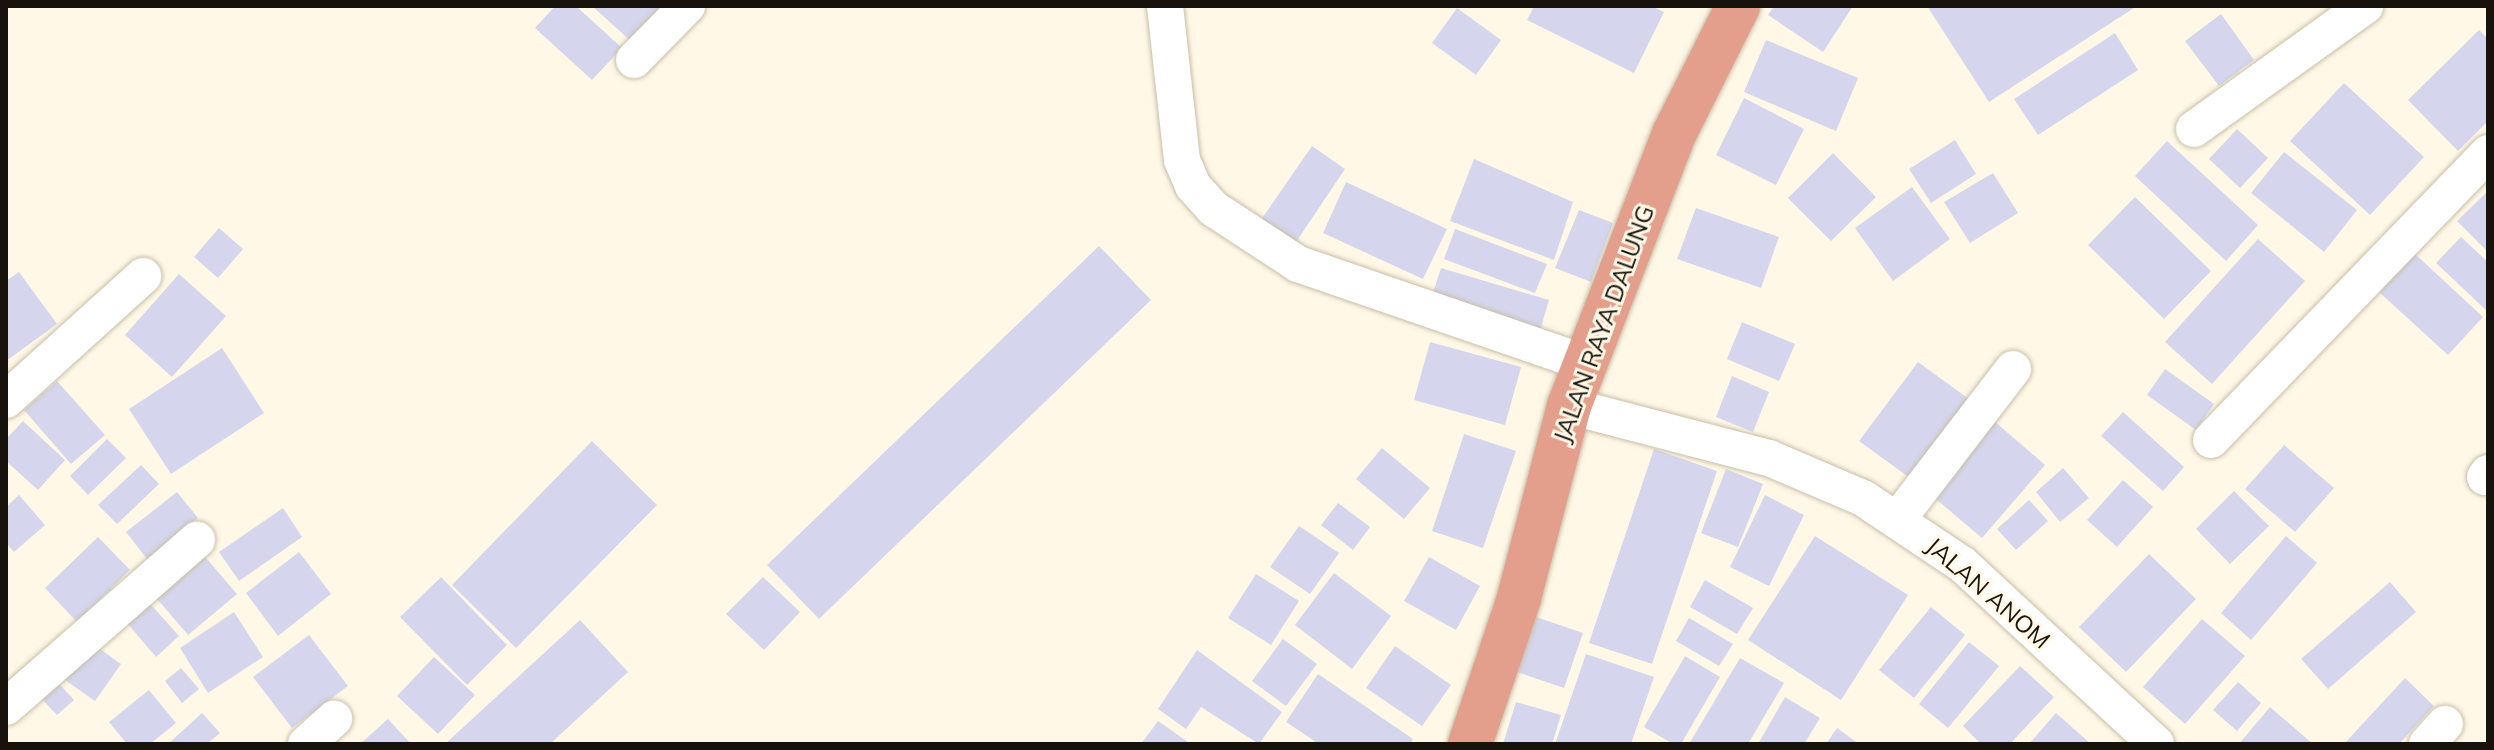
<!DOCTYPE html>
<style>
body{margin:0}
#map{position:relative;width:2494px;height:750px;overflow:hidden;background:#fff8e6;font-family:Mulish,sans-serif}
div>[style]{position:absolute}
[style*='--x']{left:calc(var(--x)*1px);top:calc(var(--y)*1px);width:calc(var(--w)*1px);rotate:calc(var(--a)*1deg)}
.building>*{inset:0;background:#d5d6ed}
.roads{filter:drop-shadow(0 0 2px #c7bea8) drop-shadow(0 0 2px #c7bea8)}
.minor>*{height:36px;margin:-18px;padding:0 18px;transform-origin:18px;border-radius:18px;background:#fff}
.primary>*{height:44px;margin:-22px;padding:0 22px;transform-origin:22px;border-radius:22px;background:#e49f8c}
span{translate:-50% -50%;white-space:nowrap;text-align:center;line-height:1.15;-webkit-text-stroke:6px #fff8e6;paint-order:stroke}
.street-label{font-size:24px;color:#17130c}
.frame{position:absolute;inset:0;border:8px solid #17130c;pointer-events:none}
</style>
<div id="map">
<div class="building">
<i style="clip-path:polygon(555px 6px,576px 6px,622px 48px,592px 80px,535px 28px)"></i>
<i style="clip-path:polygon(592px 6px,659px 6px,664px 11px,633px 43px)"></i>
<i style="clip-path:polygon(1534px 6px,1651px 6px,1664px 12px,1634px 73px,1527px 20px)"></i>
<i style="clip-path:polygon(1774px 6px,1853px 6px,1823px 52px,1768px 15px)"></i>
<i style="clip-path:polygon(1927px 6px,2137px 6px,1989px 102px)"></i>
<i style="clip-path:polygon(1457px 8px,1501px 40px,1476px 75px,1432px 43px)"></i>
<i style="clip-path:polygon(2221px 14px,2254px 60px,2219px 86px,2185px 41px)"></i>
<i style="clip-path:polygon(2479px 30px,2488px 39px,2488px 121px,2458px 151px,2408px 100px)"></i>
<i style="clip-path:polygon(2115px 33px,2138px 70px,2038px 135px,2014px 99px)"></i>
<i style="clip-path:polygon(1766px 40px,1858px 78px,1836px 131px,1744px 92px)"></i>
<i style="clip-path:polygon(2344px 83px,2424px 157px,2370px 215px,2290px 141px)"></i>
<i style="clip-path:polygon(1744px 98px,1804px 129px,1776px 185px,1716px 155px)"></i>
<i style="clip-path:polygon(2237px 129px,2268px 158px,2240px 188px,2209px 159px)"></i>
<i style="clip-path:polygon(1955px 140px,1976px 174px,1931px 203px,1909px 169px)"></i>
<i style="clip-path:polygon(2167px 141px,2258px 225px,2226px 261px,2135px 176px)"></i>
<i style="clip-path:polygon(1312px 146px,1345px 169px,1288px 254px,1254px 230px)"></i>
<i style="clip-path:polygon(2284px 152px,2357px 210px,2324px 252px,2251px 193px)"></i>
<i style="clip-path:polygon(1833px 153px,1876px 197px,1831px 241px,1788px 198px)"></i>
<i style="clip-path:polygon(1474px 159px,1573px 202px,1554px 260px,1450px 221px)"></i>
<i style="clip-path:polygon(1993px 173px,2018px 213px,1970px 243px,1944px 202px)"></i>
<i style="clip-path:polygon(1346px 182px,1447px 229px,1423px 279px,1323px 233px)"></i>
<i style="clip-path:polygon(1912px 187px,1950px 239px,1893px 281px,1855px 228px)"></i>
<i style="clip-path:polygon(2488px 191px,2488px 252px,2457px 221px)"></i>
<i style="clip-path:polygon(2135px 197px,2211px 271px,2164px 319px,2088px 245px)"></i>
<i style="clip-path:polygon(1696px 208px,1779px 237px,1761px 288px,1677px 259px)"></i>
<i style="clip-path:polygon(1579px 210px,1613px 223px,1591px 282px,1555px 268px)"></i>
<i style="clip-path:polygon(219px 228px,243px 249px,218px 278px,194px 257px)"></i>
<i style="clip-path:polygon(1455px 229px,1547px 264px,1535px 293px,1444px 259px)"></i>
<i style="clip-path:polygon(2461px 237px,2488px 262px,2488px 312px,2436px 263px)"></i>
<i style="clip-path:polygon(2258px 239px,2305px 281px,2212px 384px,2165px 342px)"></i>
<i style="clip-path:polygon(1099px 246px,1151px 300px,819px 619px,767px 565px)"></i>
<i style="clip-path:polygon(2414px 253px,2483px 317px,2448px 355px,2379px 292px)"></i>
<i style="clip-path:polygon(1441px 268px,1549px 300px,1540px 331px,1431px 299px)"></i>
<i style="clip-path:polygon(19px 272px,57px 324px,6px 361px,6px 281px)"></i>
<i style="clip-path:polygon(179px 274px,226px 316px,172px 377px,125px 335px)"></i>
<i style="clip-path:polygon(1742px 322px,1795px 344px,1779px 381px,1727px 359px)"></i>
<i style="clip-path:polygon(1430px 342px,1521px 367px,1505px 425px,1414px 400px)"></i>
<i style="clip-path:polygon(222px 348px,264px 413px,171px 474px,129px 409px)"></i>
<i style="clip-path:polygon(1918px 362px,1969px 399px,1910px 478px,1859px 441px)"></i>
<i style="clip-path:polygon(2165px 369px,2214px 404px,2196px 430px,2147px 395px)"></i>
<i style="clip-path:polygon(1732px 376px,1769px 392px,1753px 432px,1716px 417px)"></i>
<i style="clip-path:polygon(57px 381px,105px 435px,71px 464px,24px 410px)"></i>
<i style="clip-path:polygon(2123px 412px,2184px 467px,2163px 491px,2101px 436px)"></i>
<i style="clip-path:polygon(1993px 420px,2045px 465px,1982px 538px,1930px 494px)"></i>
<i style="clip-path:polygon(23px 421px,65px 460px,38px 490px,6px 461px,6px 439px)"></i>
<i style="clip-path:polygon(1464px 434px,1516px 451px,1483px 548px,1432px 531px)"></i>
<i style="clip-path:polygon(107px 439px,126px 458px,88px 495px,70px 476px)"></i>
<i style="clip-path:polygon(592px 441px,657px 505px,516px 648px,452px 585px)"></i>
<i style="clip-path:polygon(2284px 445px,2334px 488px,2295px 532px,2245px 489px)"></i>
<i style="clip-path:polygon(1382px 448px,1430px 488px,1404px 519px,1356px 479px)"></i>
<i style="clip-path:polygon(1654px 449px,1717px 471px,1652px 664px,1589px 643px)"></i>
<i style="clip-path:polygon(141px 465px,159px 484px,117px 524px,98px 505px)"></i>
<i style="clip-path:polygon(2063px 468px,2089px 498px,2060px 522px,2036px 492px)"></i>
<i style="clip-path:polygon(1726px 469px,1763px 484px,1738px 547px,1701px 533px)"></i>
<i style="clip-path:polygon(2123px 480px,2153px 507px,2117px 547px,2087px 520px)"></i>
<i style="clip-path:polygon(2234px 491px,2269px 526px,2230px 564px,2196px 529px)"></i>
<i style="clip-path:polygon(177px 492px,198px 518px,147px 559px,126px 532px)"></i>
<i style="clip-path:polygon(19px 495px,45px 525px,14px 552px,6px 543px,6px 507px)"></i>
<i style="clip-path:polygon(1765px 495px,1804px 515px,1769px 586px,1730px 567px)"></i>
<i style="clip-path:polygon(2029px 500px,2048px 521px,2016px 550px,1997px 529px)"></i>
<i style="clip-path:polygon(1338px 503px,1370px 527px,1353px 550px,1321px 525px)"></i>
<i style="clip-path:polygon(283px 508px,302px 537px,239px 581px,219px 552px)"></i>
<i style="clip-path:polygon(1299px 526px,1339px 553px,1310px 594px,1270px 567px)"></i>
<i style="clip-path:polygon(1815px 536px,1908px 595px,1841px 700px,1748px 640px)"></i>
<i style="clip-path:polygon(2286px 536px,2317px 563px,2251px 640px,2221px 613px)"></i>
<i style="clip-path:polygon(98px 537px,130px 570px,77px 622px,45px 588px)"></i>
<i style="clip-path:polygon(200px 551px,237px 594px,188px 635px,152px 593px)"></i>
<i style="clip-path:polygon(299px 552px,331px 594px,278px 636px,246px 593px)"></i>
<i style="clip-path:polygon(2149px 554px,2196px 599px,2126px 672px,2079px 627px)"></i>
<i style="clip-path:polygon(1429px 557px,1480px 586px,1456px 630px,1404px 601px)"></i>
<i style="clip-path:polygon(1334px 573px,1391px 616px,1352px 669px,1295px 625px)"></i>
<i style="clip-path:polygon(1256px 574px,1299px 601px,1271px 645px,1228px 618px)"></i>
<i style="clip-path:polygon(441px 577px,507px 645px,467px 685px,400px 617px)"></i>
<i style="clip-path:polygon(763px 577px,800px 612px,764px 650px,726px 614px)"></i>
<i style="clip-path:polygon(1705px 580px,1753px 608px,1737px 634px,1690px 607px)"></i>
<i style="clip-path:polygon(2390px 582px,2416px 612px,2328px 689px,2301px 659px)"></i>
<i style="clip-path:polygon(145px 598px,179px 636px,156px 657px,122px 617px)"></i>
<i style="clip-path:polygon(1931px 607px,1965px 635px,1914px 698px,1879px 670px)"></i>
<i style="clip-path:polygon(234px 612px,263px 657px,208px 693px,180px 648px)"></i>
<i style="clip-path:polygon(1536px 617px,1583px 633px,1564px 688px,1517px 672px)"></i>
<i style="clip-path:polygon(1689px 618px,1733px 644px,1719px 666px,1676px 641px)"></i>
<i style="clip-path:polygon(2202px 619px,2245px 656px,2185px 724px,2143px 687px)"></i>
<i style="clip-path:polygon(580px 620px,628px 672px,550px 744px,445px 744px)"></i>
<i style="clip-path:polygon(309px 635px,348px 686px,292px 728px,253px 677px)"></i>
<i style="clip-path:polygon(1283px 639px,1317px 664px,1286px 706px,1252px 681px)"></i>
<i style="clip-path:polygon(89px 641px,121px 664px,95px 701px,62px 678px)"></i>
<i style="clip-path:polygon(1969px 642px,1999px 666px,1948px 728px,1919px 704px)"></i>
<i style="clip-path:polygon(1395px 646px,1451px 685px,1422px 726px,1366px 688px)"></i>
<i style="clip-path:polygon(1197px 650px,1282px 712px,1259px 744px,1201px 707px,1186px 729px,1158px 709px)"></i>
<i style="clip-path:polygon(1586px 654px,1654px 677px,1631px 744px,1555px 744px)"></i>
<i style="clip-path:polygon(1685px 656px,1720px 677px,1681px 744px,1673px 744px,1644px 727px)"></i>
<i style="clip-path:polygon(434px 657px,475px 695px,438px 734px,397px 696px)"></i>
<i style="clip-path:polygon(1740px 658px,1784px 683px,1748px 744px,1689px 744px)"></i>
<i style="clip-path:polygon(2020px 666px,2054px 697px,2010px 744px,1981px 744px,1963px 726px)"></i>
<i style="clip-path:polygon(181px 668px,199px 689px,182px 703px,165px 681px)"></i>
<i style="clip-path:polygon(1318px 674px,1413px 739px,1410px 744px,1319px 744px,1286px 722px)"></i>
<i style="clip-path:polygon(52px 676px,74px 700px,57px 715px,35px 692px)"></i>
<i style="clip-path:polygon(2405px 678px,2434px 706px,2399px 744px,2344px 744px)"></i>
<i style="clip-path:polygon(2238px 682px,2261px 703px,2237px 731px,2213px 710px)"></i>
<i style="clip-path:polygon(149px 690px,176px 723px,150px 744px,127px 744px,109px 722px)"></i>
<i style="clip-path:polygon(1785px 697px,1820px 718px,1804px 744px,1758px 744px)"></i>
<i style="clip-path:polygon(1516px 702px,1561px 715px,1552px 744px,1503px 744px)"></i>
<i style="clip-path:polygon(2270px 707px,2313px 744px,2239px 744px)"></i>
<i style="clip-path:polygon(202px 713px,220px 733px,207px 744px,168px 744px)"></i>
<i style="clip-path:polygon(2056px 713px,2091px 744px,2029px 744px)"></i>
<i style="clip-path:polygon(388px 719px,411px 744px,360px 744px)"></i>
<i style="clip-path:polygon(1158px 721px,1191px 744px,1141px 744px)"></i>
<i style="clip-path:polygon(1837px 728px,1859px 744px,1826px 744px)"></i>
</div>
<div class="roads">
<div class="minor">
<i style="--x:1165;--y:6;--w:155;--a:83.7"></i>
<i style="--x:1182;--y:160;--w:28;--a:67"></i>
<i style="--x:1193;--y:186;--w:31;--a:48"></i>
<i style="--x:1214;--y:209;--w:100;--a:33.2"></i>
<i style="--x:1298;--y:264;--w:304;--a:19"></i>
<i style="--x:634;--y:60;--w:76;--a:-45.5"></i>
<i style="--x:2194;--y:129;--w:211;--a:-35.7"></i>
<i style="--x:6;--y:400;--w:185;--a:-42.1"></i>
<i style="--x:1569;--y:406;--w:207;--a:14.6"></i>
<i style="--x:1769;--y:458;--w:102;--a:23.1"></i>
<i style="--x:1863;--y:498;--w:120;--a:33.8"></i>
<i style="--x:1963;--y:565;--w:263;--a:42.8"></i>
<i style="--x:2211;--y:440;--w:399;--a:-46"></i>
<i style="--x:2485;--y:477;--w:5;--a:-53"></i>
<i style="--x:1898;--y:519;--w:189;--a:-52.5"></i>
<i style="--x:6;--y:707;--w:254;--a:-41.2"></i>
<i style="--x:306;--y:744;--w:38;--a:-42"></i>
<i style="--x:2427;--y:744;--w:27;--a:-48"></i>
</div>
<div class="primary">
<i style="--x:1470;--y:744;--w:154;--a:-71.4"></i>
<i style="--x:1519;--y:598;--w:198;--a:-75.4"></i>
<i style="--x:1569;--y:406;--w:292;--a:-68.9"></i>
<i style="--x:1674;--y:134;--w:143;--a:-63.4"></i>
</div>
</div>
<div class="street-label">
<span style="left:1604px;top:324px;rotate:-70deg">JALAN RAYA DALUNG</span>
<span style="left:1988px;top:593px;rotate:41deg">JALAN ANOM</span>
</div>
<div class="frame"></div>
</div>
